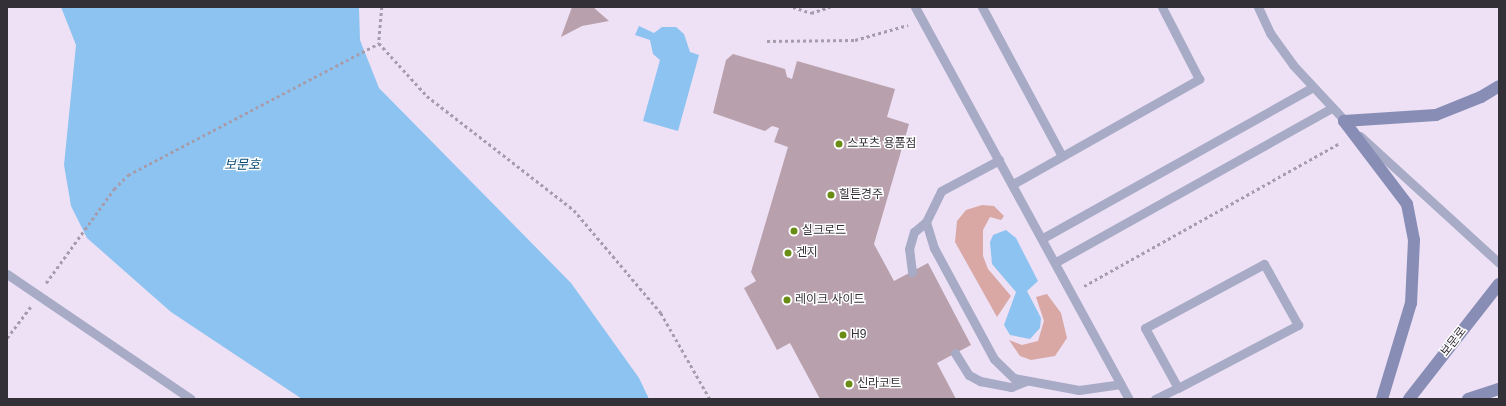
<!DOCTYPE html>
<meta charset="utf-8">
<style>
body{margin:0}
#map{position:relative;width:1506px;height:406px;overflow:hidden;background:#eee1f6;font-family:Arial,"Noto Sans KR",sans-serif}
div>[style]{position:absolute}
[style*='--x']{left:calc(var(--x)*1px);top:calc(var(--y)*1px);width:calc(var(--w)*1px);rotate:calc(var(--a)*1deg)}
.green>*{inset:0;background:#d9a7a4}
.water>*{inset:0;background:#8cc3f0}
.building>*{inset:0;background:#b8a1ac}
.path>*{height:2.5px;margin-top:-1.25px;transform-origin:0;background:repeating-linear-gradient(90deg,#a69cac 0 3px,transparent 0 6px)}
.lane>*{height:9px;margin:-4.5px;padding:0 4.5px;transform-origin:4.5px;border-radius:4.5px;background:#a7abc6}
.secondary>*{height:12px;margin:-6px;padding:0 6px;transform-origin:6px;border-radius:6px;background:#888db5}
.dots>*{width:11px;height:11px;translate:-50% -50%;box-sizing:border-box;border:2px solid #fff;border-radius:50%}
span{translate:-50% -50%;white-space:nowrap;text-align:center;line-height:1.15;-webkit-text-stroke:3px #fff;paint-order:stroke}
.poi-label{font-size:12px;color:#343037}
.left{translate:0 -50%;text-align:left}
.street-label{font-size:12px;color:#343037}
.water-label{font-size:13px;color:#084a74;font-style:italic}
.frame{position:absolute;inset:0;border:8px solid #343037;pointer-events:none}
</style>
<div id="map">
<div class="green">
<i style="clip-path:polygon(982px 205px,994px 206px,1004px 216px,1001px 220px,990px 217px,983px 230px,983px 256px,988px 269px,1011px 296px,997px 317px,955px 242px,957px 221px,966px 210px)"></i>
<i style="clip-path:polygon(1047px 294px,1061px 313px,1067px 338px,1055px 356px,1031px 360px,1020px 356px,1009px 340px,1022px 345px,1038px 341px,1044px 321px,1036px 297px)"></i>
</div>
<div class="water">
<i style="clip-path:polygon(61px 7px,359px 7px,360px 40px,379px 88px,571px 283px,639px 378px,649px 399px,302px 399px,171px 312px,87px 238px,71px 206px,64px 165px,76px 45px)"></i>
<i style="clip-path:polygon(639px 26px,654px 33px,662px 27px,676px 27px,684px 34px,690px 52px,699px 55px,678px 131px,643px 121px,660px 60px,653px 54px,650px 40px,635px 35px)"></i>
<i style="clip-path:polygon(1006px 230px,1016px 238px,1038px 281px,1027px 291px,1041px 318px,1040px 328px,1030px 339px,1010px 335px,1004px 325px,1016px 292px,992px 264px,990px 242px,993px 235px)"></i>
</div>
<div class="building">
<i style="clip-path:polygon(572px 7px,593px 7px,609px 21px,582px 26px,561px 37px)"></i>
<i style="clip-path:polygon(733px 54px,785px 69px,787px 77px,792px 79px,797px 61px,895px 89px,887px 117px,909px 124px,874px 244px,894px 281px,928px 263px,971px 345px,937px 363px,956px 399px,820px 399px,790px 343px,777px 350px,744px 288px,756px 281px,751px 272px,788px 147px,774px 142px,779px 128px,772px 126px,765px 131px,713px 113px,726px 60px)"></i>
</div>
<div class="path">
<i style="--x:382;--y:7;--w:36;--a:95"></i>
<i style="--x:379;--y:43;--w:72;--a:47.8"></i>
<i style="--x:427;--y:96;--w:186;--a:37.8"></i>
<i style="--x:574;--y:210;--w:135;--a:49.8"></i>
<i style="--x:661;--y:313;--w:99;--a:60.3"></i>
<i style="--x:793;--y:7;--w:19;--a:18"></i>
<i style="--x:811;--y:13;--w:20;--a:-18"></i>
<i style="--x:767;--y:41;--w:88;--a:-0.7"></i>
<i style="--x:855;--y:40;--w:55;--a:-15.8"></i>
<i style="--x:46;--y:283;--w:116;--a:-54.1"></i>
<i style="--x:114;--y:189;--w:20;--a:-45"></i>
<i style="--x:128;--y:175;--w:284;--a:-27.7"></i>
<i style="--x:1084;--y:286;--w:293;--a:-29.2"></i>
<i style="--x:7;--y:338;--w:39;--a:-53"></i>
</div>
<div class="lane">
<i style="--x:915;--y:7;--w:447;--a:61.4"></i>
<i style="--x:982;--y:7;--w:169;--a:61.8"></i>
<i style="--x:1258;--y:7;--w:29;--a:65"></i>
<i style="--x:1270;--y:33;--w:39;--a:54"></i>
<i style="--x:1293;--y:65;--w:81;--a:47"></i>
<i style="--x:1360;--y:136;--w:188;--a:42.4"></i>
<i style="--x:1013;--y:184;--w:214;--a:-29.4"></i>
<i style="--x:1199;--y:79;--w:81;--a:-117.2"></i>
<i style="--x:926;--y:222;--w:27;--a:73"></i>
<i style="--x:934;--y:248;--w:126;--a:61.6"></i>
<i style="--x:994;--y:359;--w:28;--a:44"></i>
<i style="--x:1014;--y:378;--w:66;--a:10.5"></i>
<i style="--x:1079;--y:390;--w:42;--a:-8.1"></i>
<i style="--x:1043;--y:238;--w:309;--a:-29.2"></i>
<i style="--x:1056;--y:262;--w:316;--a:-29.2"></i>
<i style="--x:912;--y:272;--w:23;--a:-97"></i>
<i style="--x:909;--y:249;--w:18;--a:-74"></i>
<i style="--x:914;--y:232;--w:16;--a:-40"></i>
<i style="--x:926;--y:222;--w:34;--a:-64"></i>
<i style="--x:941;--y:191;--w:66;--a:-28.1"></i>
<i style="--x:7;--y:274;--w:222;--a:34.2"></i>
<i style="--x:955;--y:353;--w:26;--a:58"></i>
<i style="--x:969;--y:375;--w:13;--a:29"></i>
<i style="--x:980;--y:381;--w:32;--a:11"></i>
<i style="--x:1011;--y:387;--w:16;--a:-22"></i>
<i style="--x:1155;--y:399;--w:25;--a:-26"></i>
<i style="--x:1178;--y:388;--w:136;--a:-27.7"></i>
<i style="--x:1298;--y:325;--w:70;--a:-119.1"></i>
<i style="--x:1264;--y:264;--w:135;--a:151.7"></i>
<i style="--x:1145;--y:328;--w:68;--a:61.2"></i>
</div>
<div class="secondary">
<i style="--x:1344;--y:121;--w:104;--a:52.8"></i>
<i style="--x:1407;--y:204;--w:37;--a:79"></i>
<i style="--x:1414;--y:240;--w:63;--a:92.7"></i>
<i style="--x:1411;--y:303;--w:100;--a:106.8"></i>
<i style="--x:1344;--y:121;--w:92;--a:-3.7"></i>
<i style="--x:1436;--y:115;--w:48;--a:-21.8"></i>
<i style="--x:1481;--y:97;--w:21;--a:-31"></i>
<i style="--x:1409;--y:399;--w:146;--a:-52"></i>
<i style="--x:1468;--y:399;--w:33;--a:-18"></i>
</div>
<div class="dots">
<i style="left:839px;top:144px;background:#698d14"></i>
<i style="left:831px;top:195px;background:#698d14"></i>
<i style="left:794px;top:231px;background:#698d14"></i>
<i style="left:788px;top:253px;background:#698d14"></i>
<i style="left:787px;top:300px;background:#698d14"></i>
<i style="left:843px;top:335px;background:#698d14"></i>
<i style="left:849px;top:384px;background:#698d14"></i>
</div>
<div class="poi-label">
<span class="left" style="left:847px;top:144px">스포츠 용품점</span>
<span class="left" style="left:839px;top:195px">힐튼경주</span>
<span class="left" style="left:802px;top:231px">실크로드</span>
<span class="left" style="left:796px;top:253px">겐지</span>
<span class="left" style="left:795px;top:300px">레이크 사이드</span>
<span class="left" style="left:851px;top:335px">H9</span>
<span class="left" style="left:857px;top:384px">신라코트</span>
</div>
<div class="street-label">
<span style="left:1454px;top:342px;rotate:-52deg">보문로</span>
</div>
<div class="water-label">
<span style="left:242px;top:165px">보문호</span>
</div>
<div class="frame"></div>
</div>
